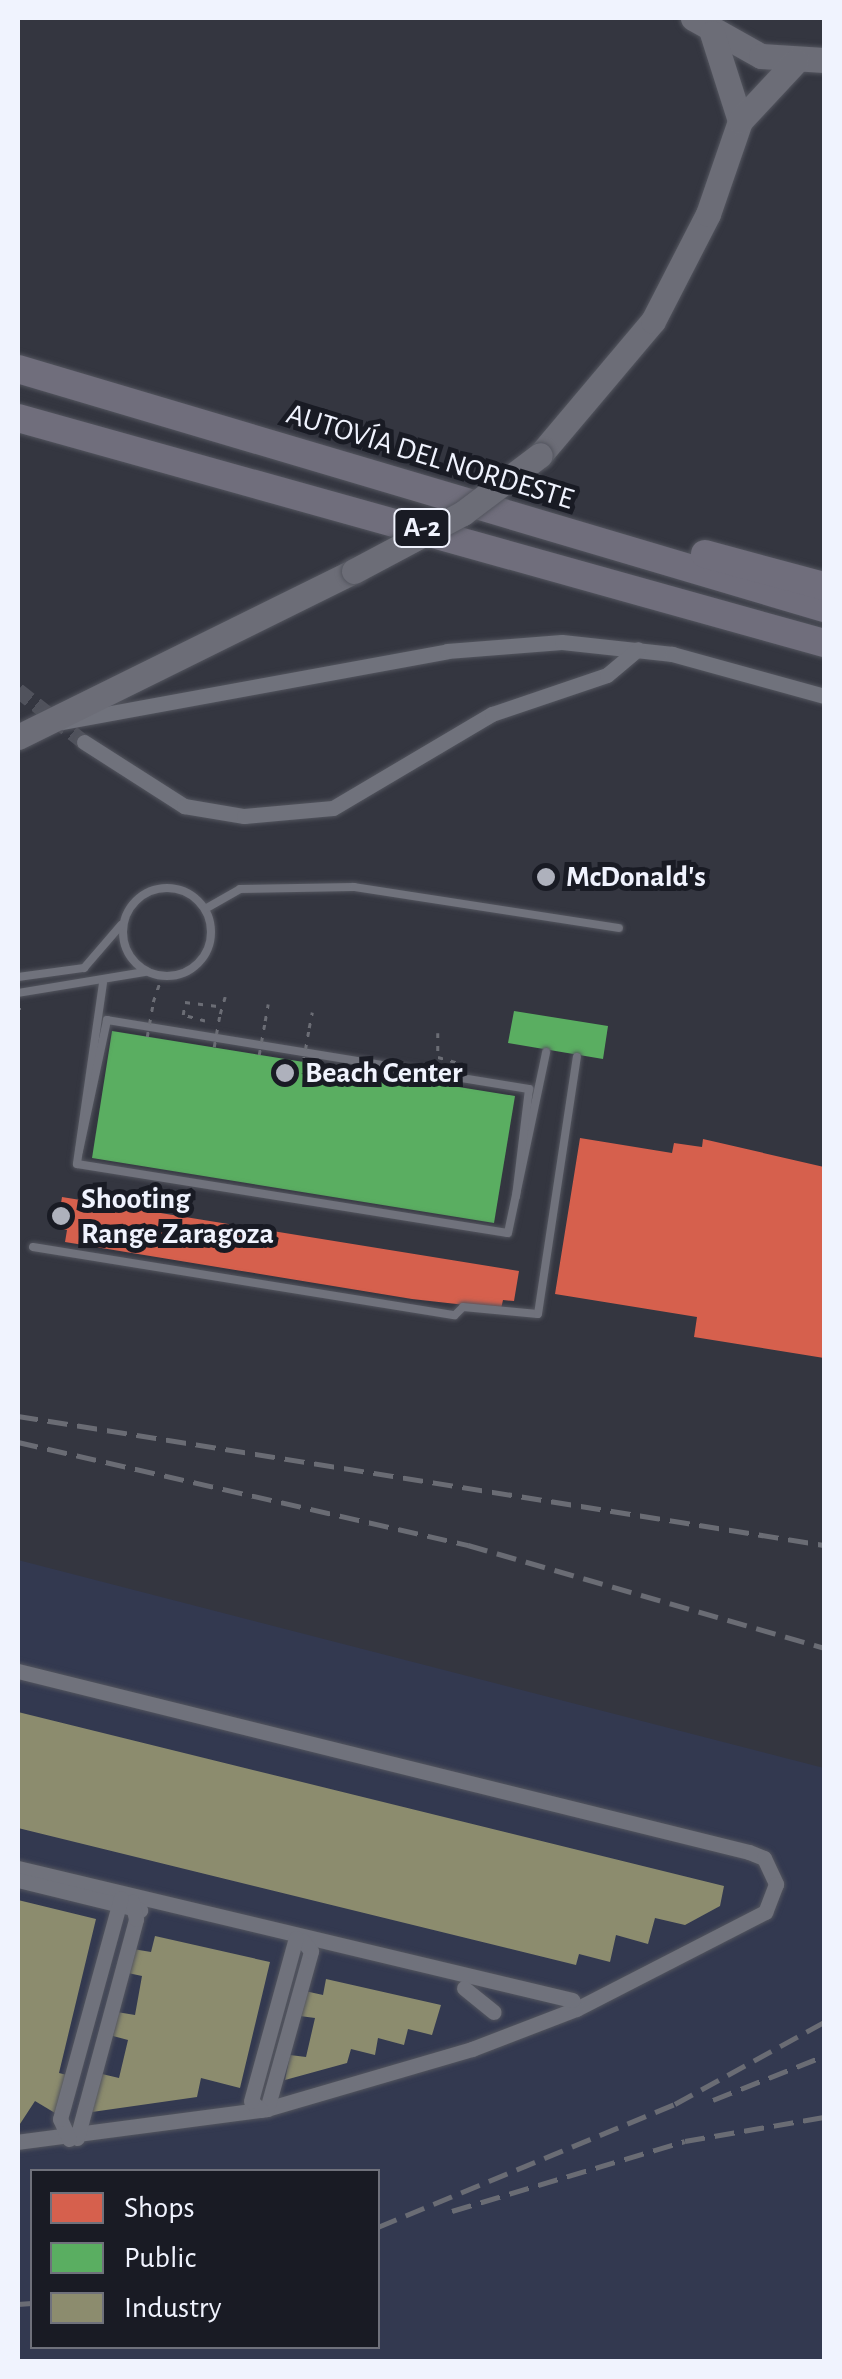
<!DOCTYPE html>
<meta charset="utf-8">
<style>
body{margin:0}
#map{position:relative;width:842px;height:2379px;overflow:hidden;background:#343640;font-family:"Alegreya Sans",sans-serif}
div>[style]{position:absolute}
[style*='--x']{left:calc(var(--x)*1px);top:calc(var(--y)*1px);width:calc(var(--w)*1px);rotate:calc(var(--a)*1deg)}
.built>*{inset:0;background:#333950}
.shops>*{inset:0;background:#d6604d}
.public>*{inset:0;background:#5aae61}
.industry>*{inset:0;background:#8c8c6e}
.minor-tunnel>*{height:15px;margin-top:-7.5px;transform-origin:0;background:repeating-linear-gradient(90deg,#50525c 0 15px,transparent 0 23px)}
.path>*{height:2.5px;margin-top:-1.25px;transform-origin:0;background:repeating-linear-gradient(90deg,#6b6d75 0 5px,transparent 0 13px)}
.roads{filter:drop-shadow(0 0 2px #53555e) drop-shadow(0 0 2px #53555e)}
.service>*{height:8px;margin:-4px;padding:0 4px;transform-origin:4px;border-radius:4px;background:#70727c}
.service>.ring{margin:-4px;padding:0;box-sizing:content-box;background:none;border:8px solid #70727c;border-radius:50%}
.minor>*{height:15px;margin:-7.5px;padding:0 7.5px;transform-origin:7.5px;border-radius:7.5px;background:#70727c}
.primary>*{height:25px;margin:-12.5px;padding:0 12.5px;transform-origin:12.5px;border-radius:12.5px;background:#6c6d77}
.motorway>*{height:28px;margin:-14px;padding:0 14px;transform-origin:14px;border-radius:14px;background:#706e7c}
.rail>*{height:5px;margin-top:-2.5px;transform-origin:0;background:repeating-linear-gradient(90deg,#6a6c74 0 20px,transparent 0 30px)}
.path-bridge>*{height:2.5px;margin-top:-1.25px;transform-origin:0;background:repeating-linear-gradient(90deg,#6b6d75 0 5px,transparent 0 13px)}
.bridges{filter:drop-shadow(0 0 2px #53555e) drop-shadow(0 0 2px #53555e)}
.primary-bridge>*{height:25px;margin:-12.5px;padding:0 12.5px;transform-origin:12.5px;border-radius:12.5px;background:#6c6d77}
.dots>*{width:28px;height:28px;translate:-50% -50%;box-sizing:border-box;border:5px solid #191b24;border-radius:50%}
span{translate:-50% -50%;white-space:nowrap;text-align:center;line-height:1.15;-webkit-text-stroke:10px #191b24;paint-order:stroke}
.shield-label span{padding:2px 8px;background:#191b24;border:2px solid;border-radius:8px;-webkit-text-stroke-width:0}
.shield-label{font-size:28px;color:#f0f3fe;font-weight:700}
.street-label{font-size:30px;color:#f0f3fe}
.poi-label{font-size:30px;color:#f0f3fe;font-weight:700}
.left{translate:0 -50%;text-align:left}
.frame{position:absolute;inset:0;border:20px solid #f0f3fe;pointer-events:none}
.legend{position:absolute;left:30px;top:2169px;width:350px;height:180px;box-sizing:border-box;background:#191b24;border:2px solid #6f717b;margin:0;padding:12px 18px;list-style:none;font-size:30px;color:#f0f3fe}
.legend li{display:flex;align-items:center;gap:20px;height:50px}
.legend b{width:50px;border:2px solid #6f717b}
</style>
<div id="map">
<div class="built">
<i style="clip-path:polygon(evenodd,18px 1560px,824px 1768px,824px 2361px,18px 2361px,18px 1560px,32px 2172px,378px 2172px,378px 2346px,32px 2346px,32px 2172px)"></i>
</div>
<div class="shops">
<i style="clip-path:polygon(580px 1138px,672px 1153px,674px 1143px,702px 1147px,703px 1139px,824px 1167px,824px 1358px,694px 1337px,697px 1317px,555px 1294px)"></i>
<i style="clip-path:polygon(62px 1197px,519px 1271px,514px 1301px,503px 1300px,501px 1309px,412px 1299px,65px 1242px,67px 1230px,57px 1228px)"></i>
</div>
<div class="public">
<i style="clip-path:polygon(514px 1011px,608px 1026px,603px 1059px,508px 1043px)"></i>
<i style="clip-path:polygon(112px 1031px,515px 1096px,494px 1223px,92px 1158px)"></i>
</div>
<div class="industry">
<i style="clip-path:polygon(18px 1712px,724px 1886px,720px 1906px,685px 1925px,655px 1918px,648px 1944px,616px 1935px,610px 1962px,579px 1954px,576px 1965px,18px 1828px)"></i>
<i style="clip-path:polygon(18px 1900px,96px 1919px,59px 2073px,71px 2076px,55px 2113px,35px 2101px,18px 2127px)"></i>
<i style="clip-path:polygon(155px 1936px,270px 1962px,240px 2088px,201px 2078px,197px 2097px,92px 2112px,102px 2074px,119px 2078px,128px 2040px,113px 2036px,117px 2012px,135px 2015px,142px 1976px,128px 1973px,133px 1949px,151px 1952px)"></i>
<i style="clip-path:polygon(326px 1979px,441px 2005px,432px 2035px,408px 2029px,404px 2045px,378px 2038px,375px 2055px,351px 2049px,347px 2063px,285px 2080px,290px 2055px,306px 2057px,315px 2018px,300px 2016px,305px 1991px,323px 1995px)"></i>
</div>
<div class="minor-tunnel">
<i style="--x:18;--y:690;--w:84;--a:38.2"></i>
</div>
<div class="path">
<i style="--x:153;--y:1002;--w:28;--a:-71"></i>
<i style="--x:18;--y:1009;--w:3;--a:0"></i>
<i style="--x:220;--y:1014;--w:18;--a:-74"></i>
<i style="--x:205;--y:1021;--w:23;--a:-165"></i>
<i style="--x:183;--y:1015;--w:13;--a:-81"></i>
<i style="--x:185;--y:1002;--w:39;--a:7"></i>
<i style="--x:265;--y:1021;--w:17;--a:-80"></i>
<i style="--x:309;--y:1028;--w:16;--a:-79"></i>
<i style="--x:438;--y:1033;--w:24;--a:90"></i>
<i style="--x:438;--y:1057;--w:26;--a:16"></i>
</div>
<div class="roads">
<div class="service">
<i class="ring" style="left:123px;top:888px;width:80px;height:80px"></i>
<i style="--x:205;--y:909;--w:40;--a:-29.7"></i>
<i style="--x:240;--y:889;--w:114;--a:-1"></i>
<i style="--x:354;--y:887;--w:268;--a:8.8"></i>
<i style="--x:18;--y:977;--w:67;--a:-7.8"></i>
<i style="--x:84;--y:968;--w:57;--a:-49.3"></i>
<i style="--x:103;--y:983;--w:183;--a:98.2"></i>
<i style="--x:77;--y:1164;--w:436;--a:9.1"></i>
<i style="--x:508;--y:1233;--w:185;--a:-78.1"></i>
<i style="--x:18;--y:993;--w:129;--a:-9.4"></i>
<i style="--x:79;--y:1151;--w:134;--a:-77.9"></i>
<i style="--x:107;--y:1020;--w:428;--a:9.3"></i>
<i style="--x:529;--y:1089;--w:108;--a:96.9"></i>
<i style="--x:33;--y:1247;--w:427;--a:9.2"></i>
<i style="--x:455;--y:1315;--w:11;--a:-45"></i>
<i style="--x:463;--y:1307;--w:75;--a:5.3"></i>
<i style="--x:538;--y:1314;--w:260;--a:-81.4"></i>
</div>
<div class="minor">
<i style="--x:62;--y:722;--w:391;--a:-10.4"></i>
<i style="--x:447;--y:651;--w:115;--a:-4.5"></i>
<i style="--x:562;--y:642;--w:111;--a:6.2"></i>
<i style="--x:672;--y:654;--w:158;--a:15.4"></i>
<i style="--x:84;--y:742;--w:119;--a:32.6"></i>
<i style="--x:184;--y:806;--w:61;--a:9.5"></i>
<i style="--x:244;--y:816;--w:89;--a:-5.1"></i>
<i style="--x:333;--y:808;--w:185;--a:-30.6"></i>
<i style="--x:492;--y:714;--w:121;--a:-18.7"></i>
<i style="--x:607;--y:675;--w:40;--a:-40"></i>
<i style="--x:18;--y:1671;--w:753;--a:13.91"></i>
<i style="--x:749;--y:1852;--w:16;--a:22"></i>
<i style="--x:764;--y:1858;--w:29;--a:65"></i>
<i style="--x:776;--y:1884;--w:30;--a:111"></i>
<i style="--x:765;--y:1912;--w:212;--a:152.8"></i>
<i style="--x:576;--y:2009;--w:111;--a:159"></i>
<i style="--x:472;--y:2049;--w:214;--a:163.7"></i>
<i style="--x:267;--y:2109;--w:251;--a:172.5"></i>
<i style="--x:18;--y:1868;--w:570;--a:13.4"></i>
<i style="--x:18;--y:1880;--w:126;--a:13.8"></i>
<i style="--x:464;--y:1988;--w:38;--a:39"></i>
<i style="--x:267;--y:2109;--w:164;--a:-74.4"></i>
<i style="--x:311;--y:1951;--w:14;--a:-129"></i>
<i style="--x:261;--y:2110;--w:13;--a:-138"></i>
<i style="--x:251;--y:2101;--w:169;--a:-74.6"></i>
<i style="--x:77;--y:2138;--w:227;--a:-74.9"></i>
<i style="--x:136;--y:1919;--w:18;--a:-103"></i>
<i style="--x:69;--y:2139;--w:22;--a:-114"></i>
<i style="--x:60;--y:2119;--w:229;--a:-74.6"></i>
</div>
<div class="primary">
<i style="--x:693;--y:18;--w:78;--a:29.2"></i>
<i style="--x:761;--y:56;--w:63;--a:3.6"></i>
<i style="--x:712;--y:33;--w:92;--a:72.3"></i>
<i style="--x:540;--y:455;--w:175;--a:-49.9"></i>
<i style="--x:653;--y:321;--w:120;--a:-62.8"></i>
<i style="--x:708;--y:214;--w:98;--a:-71"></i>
<i style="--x:740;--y:121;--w:82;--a:-47"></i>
<i style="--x:18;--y:737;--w:375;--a:-26.3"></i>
</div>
<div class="motorway">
<i style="--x:18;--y:369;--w:841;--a:16.52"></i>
<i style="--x:18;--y:418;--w:837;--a:15.6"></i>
<i style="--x:705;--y:554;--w:123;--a:15.1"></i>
</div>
</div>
<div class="rail">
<i style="--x:18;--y:1416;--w:816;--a:9.09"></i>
<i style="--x:18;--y:1442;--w:462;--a:12.9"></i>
<i style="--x:468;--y:1545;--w:371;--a:16.1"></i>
<i style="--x:713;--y:2100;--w:119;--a:-21.6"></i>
<i style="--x:452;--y:2211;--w:243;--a:-16.7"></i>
<i style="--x:685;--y:2141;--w:141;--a:-9.8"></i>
<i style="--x:378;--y:2227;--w:321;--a:-22.5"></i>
<i style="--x:675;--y:2104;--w:170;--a:-28.8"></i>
<i style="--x:18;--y:2304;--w:14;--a:-4"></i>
</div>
<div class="path-bridge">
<i style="--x:147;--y:1037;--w:36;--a:-80"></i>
<i style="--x:214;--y:1047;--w:34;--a:-80"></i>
<i style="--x:259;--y:1055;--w:35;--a:-80"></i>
<i style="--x:303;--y:1062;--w:35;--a:-80"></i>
</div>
<div class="bridges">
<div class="primary-bridge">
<i style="--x:354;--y:571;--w:123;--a:-28"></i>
<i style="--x:463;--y:513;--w:96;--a:-37"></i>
</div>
</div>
<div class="dots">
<i style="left:546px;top:877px;background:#aeb1bc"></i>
<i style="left:285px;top:1073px;background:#aeb1bc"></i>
<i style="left:61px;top:1216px;background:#aeb1bc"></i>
</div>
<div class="shield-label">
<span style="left:422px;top:528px">A-2</span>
</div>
<div class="street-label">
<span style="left:430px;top:457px;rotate:17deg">AUTOVÍA DEL NORDESTE</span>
</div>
<div class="poi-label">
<span class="left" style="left:566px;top:877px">McDonald's</span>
<span class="left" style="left:305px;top:1073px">Beach Center</span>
<span class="left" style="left:81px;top:1216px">Shooting<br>Range Zaragoza</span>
</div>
<div class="frame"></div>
<ul class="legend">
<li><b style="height:28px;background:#d6604d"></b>Shops</li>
<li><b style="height:28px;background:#5aae61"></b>Public</li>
<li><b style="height:28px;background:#8c8c6e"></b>Industry</li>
</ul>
</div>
